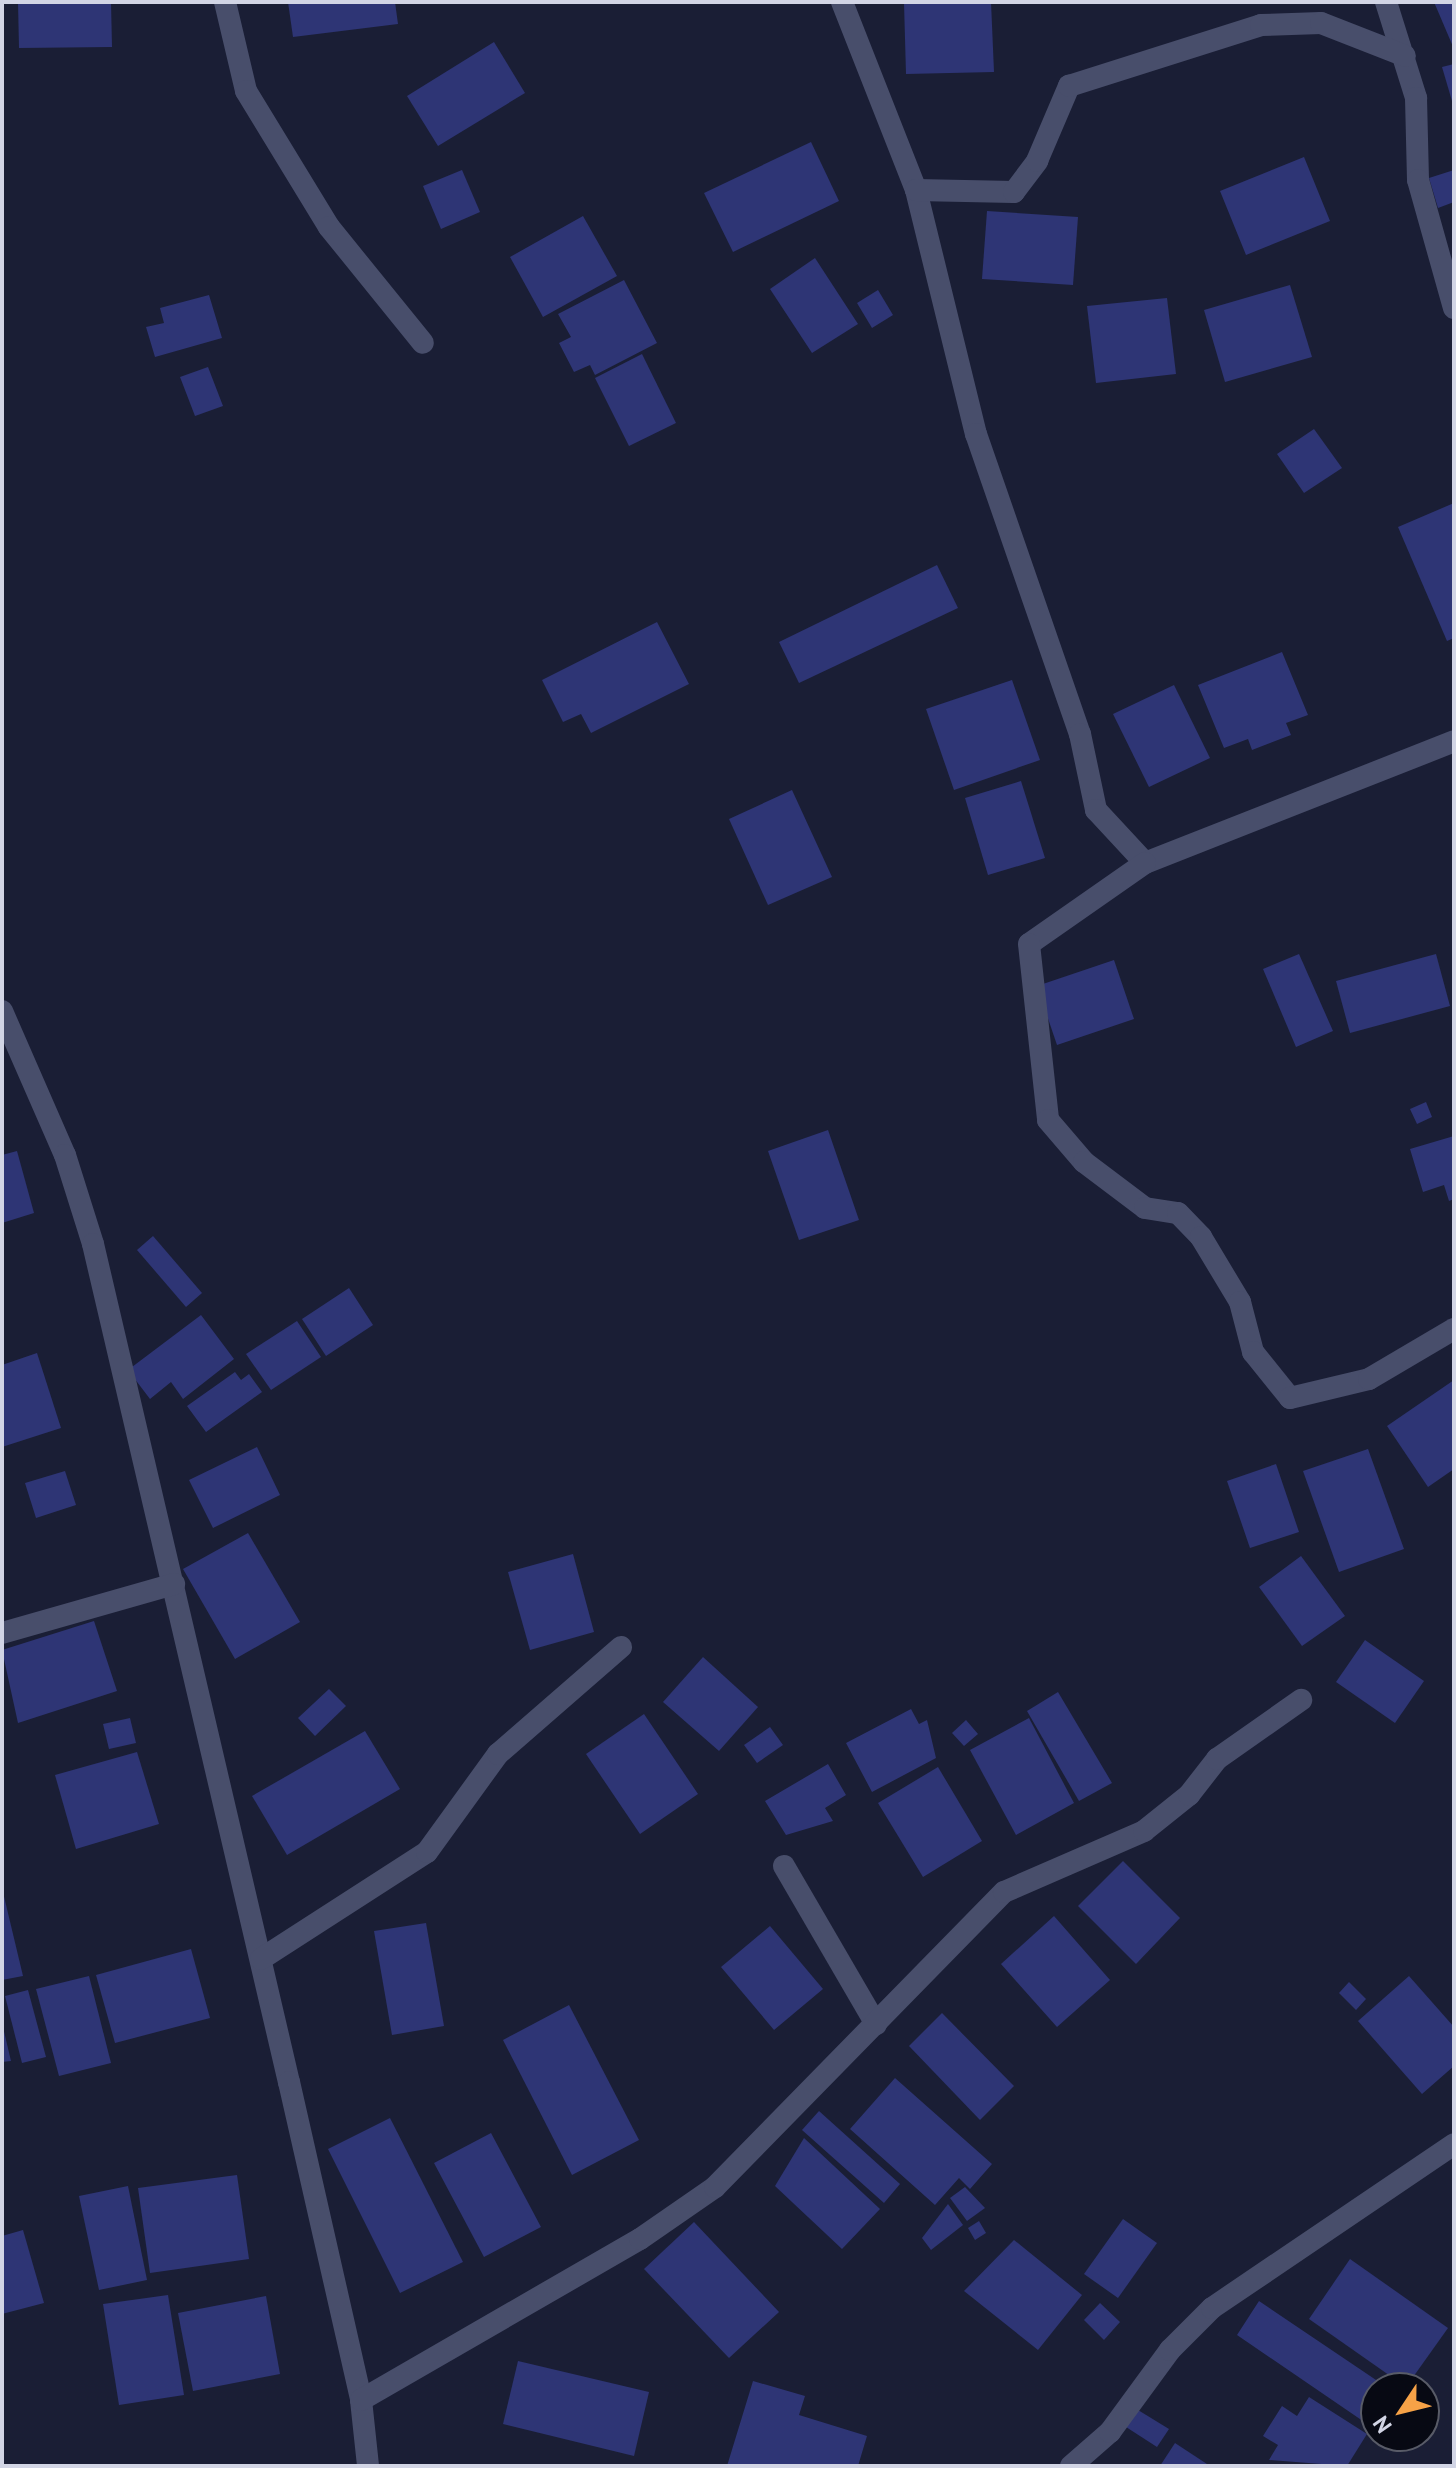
<!DOCTYPE html>
<style>
body{margin:0}
#map{position:relative;width:1456px;height:2468px;overflow:hidden;background:#1a1e35;font-family:"PT Sans",sans-serif}
div>[style]{position:absolute}
[style*='--x']{left:calc(var(--x)*1px);top:calc(var(--y)*1px);width:calc(var(--w)*1px);rotate:calc(var(--a)*1deg)}
.building>*{inset:0;background:#2e3575}
.minor>*{height:22px;margin:-11px;padding:0 11px;transform-origin:11px;border-radius:11px;background:#484e6b}
span{translate:-50% -50%;white-space:nowrap;text-align:center;line-height:1.15;-webkit-text-stroke:8px #070913;paint-order:stroke}
.frame{position:absolute;inset:0;border:4px solid #d2d5e5;pointer-events:none}
.north{position:absolute;left:1360px;top:2372px;width:80px;height:80px;box-sizing:border-box;background:#070913;border:2px solid #585b67;border-radius:50%;rotate:235deg;font-size:22px;font-weight:700;line-height:32px;text-align:center;color:#d2d5e5}
.north::after{content:'';display:block;margin:auto;width:28px;height:36px;background:#f6a247;clip-path:polygon(50% 0,100% 100%,50% 72%,0 100%)}
</style>
<div id="map">
<div class="building">
<i style="clip-path:polygon(18px 2px,111px 2px,112px 47px,19px 48px)"></i>
<i style="clip-path:polygon(288px 2px,395px 2px,398px 24px,293px 37px)"></i>
<i style="clip-path:polygon(991px 2px,994px 72px,906px 74px,904px 3px)"></i>
<i style="clip-path:polygon(1434px 2px,1454px 2px,1454px 49px)"></i>
<i style="clip-path:polygon(494px 42px,525px 93px,438px 146px,407px 96px)"></i>
<i style="clip-path:polygon(1454px 64px,1454px 101px,1452px 101px,1442px 67px)"></i>
<i style="clip-path:polygon(811px 142px,839px 201px,733px 252px,704px 193px)"></i>
<i style="clip-path:polygon(1304px 157px,1330px 221px,1246px 255px,1220px 191px)"></i>
<i style="clip-path:polygon(462px 170px,480px 212px,441px 229px,423px 186px)"></i>
<i style="clip-path:polygon(1454px 170px,1454px 202px,1438px 208px,1429px 178px)"></i>
<i style="clip-path:polygon(987px 211px,1078px 217px,1073px 285px,982px 279px)"></i>
<i style="clip-path:polygon(583px 216px,617px 276px,543px 317px,510px 257px)"></i>
<i style="clip-path:polygon(815px 258px,858px 324px,812px 353px,770px 289px)"></i>
<i style="clip-path:polygon(624px 280px,657px 343px,595px 375px,590px 365px,574px 372px,559px 343px,571px 337px,558px 314px)"></i>
<i style="clip-path:polygon(1290px 285px,1312px 357px,1225px 382px,1204px 310px)"></i>
<i style="clip-path:polygon(878px 290px,893px 315px,872px 328px,857px 303px)"></i>
<i style="clip-path:polygon(209px 295px,222px 338px,155px 357px,146px 327px,164px 323px,160px 308px)"></i>
<i style="clip-path:polygon(1167px 298px,1176px 374px,1096px 383px,1087px 306px)"></i>
<i style="clip-path:polygon(642px 354px,676px 423px,629px 446px,595px 378px)"></i>
<i style="clip-path:polygon(208px 367px,223px 406px,195px 416px,180px 377px)"></i>
<i style="clip-path:polygon(1314px 429px,1342px 468px,1304px 493px,1277px 454px)"></i>
<i style="clip-path:polygon(1454px 503px,1454px 638px,1447px 641px,1398px 527px)"></i>
<i style="clip-path:polygon(937px 565px,958px 608px,799px 683px,779px 642px)"></i>
<i style="clip-path:polygon(657px 622px,689px 684px,591px 733px,581px 714px,563px 722px,542px 680px)"></i>
<i style="clip-path:polygon(1282px 652px,1308px 715px,1286px 723px,1291px 735px,1252px 750px,1248px 739px,1224px 748px,1198px 685px)"></i>
<i style="clip-path:polygon(1012px 680px,1040px 760px,954px 790px,926px 709px)"></i>
<i style="clip-path:polygon(1174px 685px,1210px 758px,1149px 787px,1113px 714px)"></i>
<i style="clip-path:polygon(1021px 781px,1045px 858px,988px 875px,965px 798px)"></i>
<i style="clip-path:polygon(792px 790px,832px 877px,768px 905px,729px 819px)"></i>
<i style="clip-path:polygon(1299px 954px,1333px 1031px,1296px 1047px,1263px 969px)"></i>
<i style="clip-path:polygon(1436px 954px,1450px 1006px,1350px 1033px,1336px 981px)"></i>
<i style="clip-path:polygon(1114px 960px,1134px 1019px,1057px 1045px,1037px 986px)"></i>
<i style="clip-path:polygon(1426px 1102px,1432px 1117px,1417px 1124px,1410px 1109px)"></i>
<i style="clip-path:polygon(828px 1130px,859px 1220px,799px 1240px,768px 1151px)"></i>
<i style="clip-path:polygon(1454px 1136px,1454px 1199px,1449px 1201px,1444px 1185px,1423px 1192px,1410px 1149px)"></i>
<i style="clip-path:polygon(17px 1151px,34px 1213px,2px 1223px,2px 1155px)"></i>
<i style="clip-path:polygon(153px 1236px,202px 1293px,186px 1307px,137px 1250px)"></i>
<i style="clip-path:polygon(349px 1288px,373px 1325px,326px 1356px,302px 1319px)"></i>
<i style="clip-path:polygon(201px 1315px,234px 1359px,183px 1399px,171px 1382px,150px 1399px,128px 1370px)"></i>
<i style="clip-path:polygon(297px 1321px,321px 1357px,271px 1390px,246px 1354px)"></i>
<i style="clip-path:polygon(37px 1353px,61px 1428px,2px 1447px,2px 1365px)"></i>
<i style="clip-path:polygon(235px 1372px,241px 1380px,249px 1374px,262px 1392px,206px 1432px,187px 1406px)"></i>
<i style="clip-path:polygon(1454px 1380px,1454px 1469px,1428px 1487px,1387px 1426px)"></i>
<i style="clip-path:polygon(257px 1447px,280px 1495px,213px 1528px,189px 1480px)"></i>
<i style="clip-path:polygon(1368px 1449px,1404px 1549px,1339px 1572px,1303px 1471px)"></i>
<i style="clip-path:polygon(1276px 1464px,1299px 1532px,1250px 1548px,1227px 1481px)"></i>
<i style="clip-path:polygon(65px 1471px,76px 1505px,36px 1518px,25px 1483px)"></i>
<i style="clip-path:polygon(248px 1533px,300px 1622px,235px 1659px,183px 1569px)"></i>
<i style="clip-path:polygon(573px 1554px,594px 1632px,530px 1650px,508px 1572px)"></i>
<i style="clip-path:polygon(1301px 1556px,1345px 1616px,1302px 1646px,1259px 1587px)"></i>
<i style="clip-path:polygon(94px 1621px,117px 1691px,18px 1723px,2px 1650px)"></i>
<i style="clip-path:polygon(1365px 1640px,1424px 1681px,1395px 1723px,1336px 1682px)"></i>
<i style="clip-path:polygon(703px 1657px,758px 1707px,719px 1751px,663px 1702px)"></i>
<i style="clip-path:polygon(329px 1689px,346px 1706px,315px 1736px,298px 1718px)"></i>
<i style="clip-path:polygon(1058px 1692px,1112px 1783px,1079px 1801px,1027px 1711px)"></i>
<i style="clip-path:polygon(911px 1709px,919px 1724px,927px 1720px,936px 1758px,872px 1792px,846px 1743px)"></i>
<i style="clip-path:polygon(644px 1714px,698px 1794px,640px 1834px,586px 1754px)"></i>
<i style="clip-path:polygon(130px 1718px,136px 1743px,109px 1749px,103px 1724px)"></i>
<i style="clip-path:polygon(1029px 1718px,1074px 1803px,1016px 1835px,970px 1750px)"></i>
<i style="clip-path:polygon(966px 1720px,978px 1734px,964px 1746px,952px 1733px)"></i>
<i style="clip-path:polygon(770px 1727px,783px 1745px,757px 1763px,744px 1745px)"></i>
<i style="clip-path:polygon(365px 1731px,400px 1789px,287px 1855px,252px 1796px)"></i>
<i style="clip-path:polygon(137px 1752px,159px 1824px,76px 1849px,55px 1775px)"></i>
<i style="clip-path:polygon(828px 1764px,846px 1795px,825px 1808px,833px 1821px,786px 1835px,765px 1801px)"></i>
<i style="clip-path:polygon(938px 1767px,982px 1841px,923px 1877px,878px 1803px)"></i>
<i style="clip-path:polygon(1123px 1861px,1180px 1918px,1136px 1964px,1078px 1906px)"></i>
<i style="clip-path:polygon(2px 1888px,23px 1976px,2px 1980px)"></i>
<i style="clip-path:polygon(1054px 1916px,1110px 1980px,1057px 2027px,1001px 1964px)"></i>
<i style="clip-path:polygon(426px 1923px,444px 2026px,392px 2035px,374px 1931px)"></i>
<i style="clip-path:polygon(770px 1926px,823px 1989px,774px 2030px,721px 1967px)"></i>
<i style="clip-path:polygon(191px 1949px,210px 2018px,115px 2043px,96px 1975px)"></i>
<i style="clip-path:polygon(89px 1976px,111px 2063px,59px 2076px,36px 1989px)"></i>
<i style="clip-path:polygon(1409px 1976px,1454px 2027px,1454px 2066px,1422px 2094px,1358px 2021px)"></i>
<i style="clip-path:polygon(1349px 1982px,1366px 1999px,1356px 2010px,1339px 1993px)"></i>
<i style="clip-path:polygon(28px 1990px,46px 2057px,22px 2063px,5px 1996px)"></i>
<i style="clip-path:polygon(569px 2005px,639px 2140px,572px 2175px,503px 2040px)"></i>
<i style="clip-path:polygon(942px 2013px,1014px 2086px,980px 2120px,909px 2046px)"></i>
<i style="clip-path:polygon(2px 2023px,11px 2061px,2px 2062px)"></i>
<i style="clip-path:polygon(895px 2078px,992px 2164px,970px 2189px,959px 2178px,935px 2205px,850px 2129px)"></i>
<i style="clip-path:polygon(819px 2111px,900px 2184px,884px 2203px,802px 2130px)"></i>
<i style="clip-path:polygon(390px 2118px,463px 2262px,400px 2293px,328px 2149px)"></i>
<i style="clip-path:polygon(491px 2133px,541px 2227px,484px 2257px,434px 2163px)"></i>
<i style="clip-path:polygon(804px 2138px,880px 2209px,842px 2249px,775px 2186px)"></i>
<i style="clip-path:polygon(237px 2175px,249px 2259px,150px 2273px,138px 2188px)"></i>
<i style="clip-path:polygon(128px 2186px,147px 2280px,99px 2290px,79px 2196px)"></i>
<i style="clip-path:polygon(965px 2187px,985px 2208px,967px 2221px,950px 2198px)"></i>
<i style="clip-path:polygon(948px 2204px,963px 2225px,931px 2250px,922px 2238px)"></i>
<i style="clip-path:polygon(1123px 2219px,1157px 2243px,1118px 2298px,1084px 2274px)"></i>
<i style="clip-path:polygon(979px 2221px,986px 2233px,975px 2240px,968px 2228px)"></i>
<i style="clip-path:polygon(694px 2222px,779px 2312px,729px 2358px,644px 2269px)"></i>
<i style="clip-path:polygon(23px 2230px,44px 2303px,2px 2314px,2px 2236px)"></i>
<i style="clip-path:polygon(1014px 2240px,1082px 2295px,1038px 2350px,964px 2291px)"></i>
<i style="clip-path:polygon(1350px 2259px,1448px 2328px,1406px 2387px,1309px 2319px)"></i>
<i style="clip-path:polygon(168px 2295px,184px 2395px,119px 2405px,103px 2304px)"></i>
<i style="clip-path:polygon(266px 2296px,280px 2374px,193px 2391px,178px 2313px)"></i>
<i style="clip-path:polygon(1259px 2301px,1382px 2384px,1375px 2396px,1376px 2430px,1237px 2335px)"></i>
<i style="clip-path:polygon(1100px 2303px,1120px 2322px,1104px 2340px,1084px 2320px)"></i>
<i style="clip-path:polygon(518px 2361px,649px 2392px,634px 2456px,503px 2424px)"></i>
<i style="clip-path:polygon(753px 2381px,805px 2396px,799px 2415px,867px 2436px,858px 2466px,727px 2466px)"></i>
<i style="clip-path:polygon(1309px 2397px,1367px 2434px,1347px 2466px,1269px 2460px,1278px 2445px,1263px 2436px,1282px 2406px,1297px 2416px)"></i>
<i style="clip-path:polygon(1138px 2410px,1169px 2429px,1157px 2447px,1126px 2427px)"></i>
<i style="clip-path:polygon(1175px 2443px,1210px 2466px,1160px 2466px)"></i>
</div>
<div class="minor">
<i style="--x:225;--y:2;--w:91;--a:76.7"></i>
<i style="--x:246;--y:91;--w:159;--a:58.6"></i>
<i style="--x:329;--y:227;--w:149;--a:51"></i>
<i style="--x:842;--y:2;--w:202;--a:68.5"></i>
<i style="--x:916;--y:190;--w:251;--a:76.2"></i>
<i style="--x:976;--y:434;--w:318;--a:70.9"></i>
<i style="--x:1080;--y:734;--w:78;--a:78.1"></i>
<i style="--x:1096;--y:810;--w:72;--a:47.2"></i>
<i style="--x:1145;--y:863;--w:332;--a:-21.5"></i>
<i style="--x:1386;--y:2;--w:101;--a:72.6"></i>
<i style="--x:1416;--y:98;--w:82;--a:88.6"></i>
<i style="--x:1418;--y:180;--w:133;--a:74.3"></i>
<i style="--x:916;--y:190;--w:98;--a:1.2"></i>
<i style="--x:1014;--y:192;--w:39;--a:-53"></i>
<i style="--x:1037;--y:161;--w:82;--a:-66.9"></i>
<i style="--x:1069;--y:86;--w:201;--a:-17.6"></i>
<i style="--x:1261;--y:25;--w:60;--a:-1.9"></i>
<i style="--x:1321;--y:23;--w:90;--a:21.4"></i>
<i style="--x:1145;--y:863;--w:141;--a:145.1"></i>
<i style="--x:1029;--y:944;--w:177;--a:83.8"></i>
<i style="--x:1048;--y:1120;--w:55;--a:49.4"></i>
<i style="--x:1084;--y:1162;--w:76;--a:37"></i>
<i style="--x:1145;--y:1208;--w:33;--a:9"></i>
<i style="--x:1178;--y:1213;--w:33;--a:46"></i>
<i style="--x:1201;--y:1237;--w:76;--a:59"></i>
<i style="--x:1240;--y:1302;--w:52;--a:75.4"></i>
<i style="--x:1253;--y:1352;--w:59;--a:51.2"></i>
<i style="--x:1290;--y:1398;--w:81;--a:-13.5"></i>
<i style="--x:1369;--y:1379;--w:99;--a:-30.5"></i>
<i style="--x:2;--y:1011;--w:157;--a:66.4"></i>
<i style="--x:65;--y:1155;--w:93;--a:72.5"></i>
<i style="--x:93;--y:1244;--w:861;--a:76.84"></i>
<i style="--x:289;--y:2082;--w:326;--a:77.2"></i>
<i style="--x:361;--y:2400;--w:66;--a:83.9"></i>
<i style="--x:2;--y:1633;--w:179;--a:-15.9"></i>
<i style="--x:784;--y:1866;--w:183;--a:59.8"></i>
<i style="--x:261;--y:1959;--w:197;--a:-32.8"></i>
<i style="--x:427;--y:1852;--w:121;--a:-54.1"></i>
<i style="--x:498;--y:1754;--w:163;--a:-41"></i>
<i style="--x:361;--y:2400;--w:322;--a:-30"></i>
<i style="--x:640;--y:2239;--w:91;--a:-34.7"></i>
<i style="--x:715;--y:2187;--w:413;--a:-45.6"></i>
<i style="--x:1004;--y:1892;--w:153;--a:-23.5"></i>
<i style="--x:1144;--y:1831;--w:58;--a:-38.7"></i>
<i style="--x:1189;--y:1795;--w:46;--a:-52.1"></i>
<i style="--x:1217;--y:1759;--w:103;--a:-35.1"></i>
<i style="--x:1071;--y:2466;--w:52;--a:-41.1"></i>
<i style="--x:1110;--y:2432;--w:102;--a:-53.8"></i>
<i style="--x:1170;--y:2350;--w:59;--a:-45"></i>
<i style="--x:1212;--y:2308;--w:292;--a:-34.1"></i>
</div>
<div class="frame"></div>
<div class="north">N</div>
</div>
